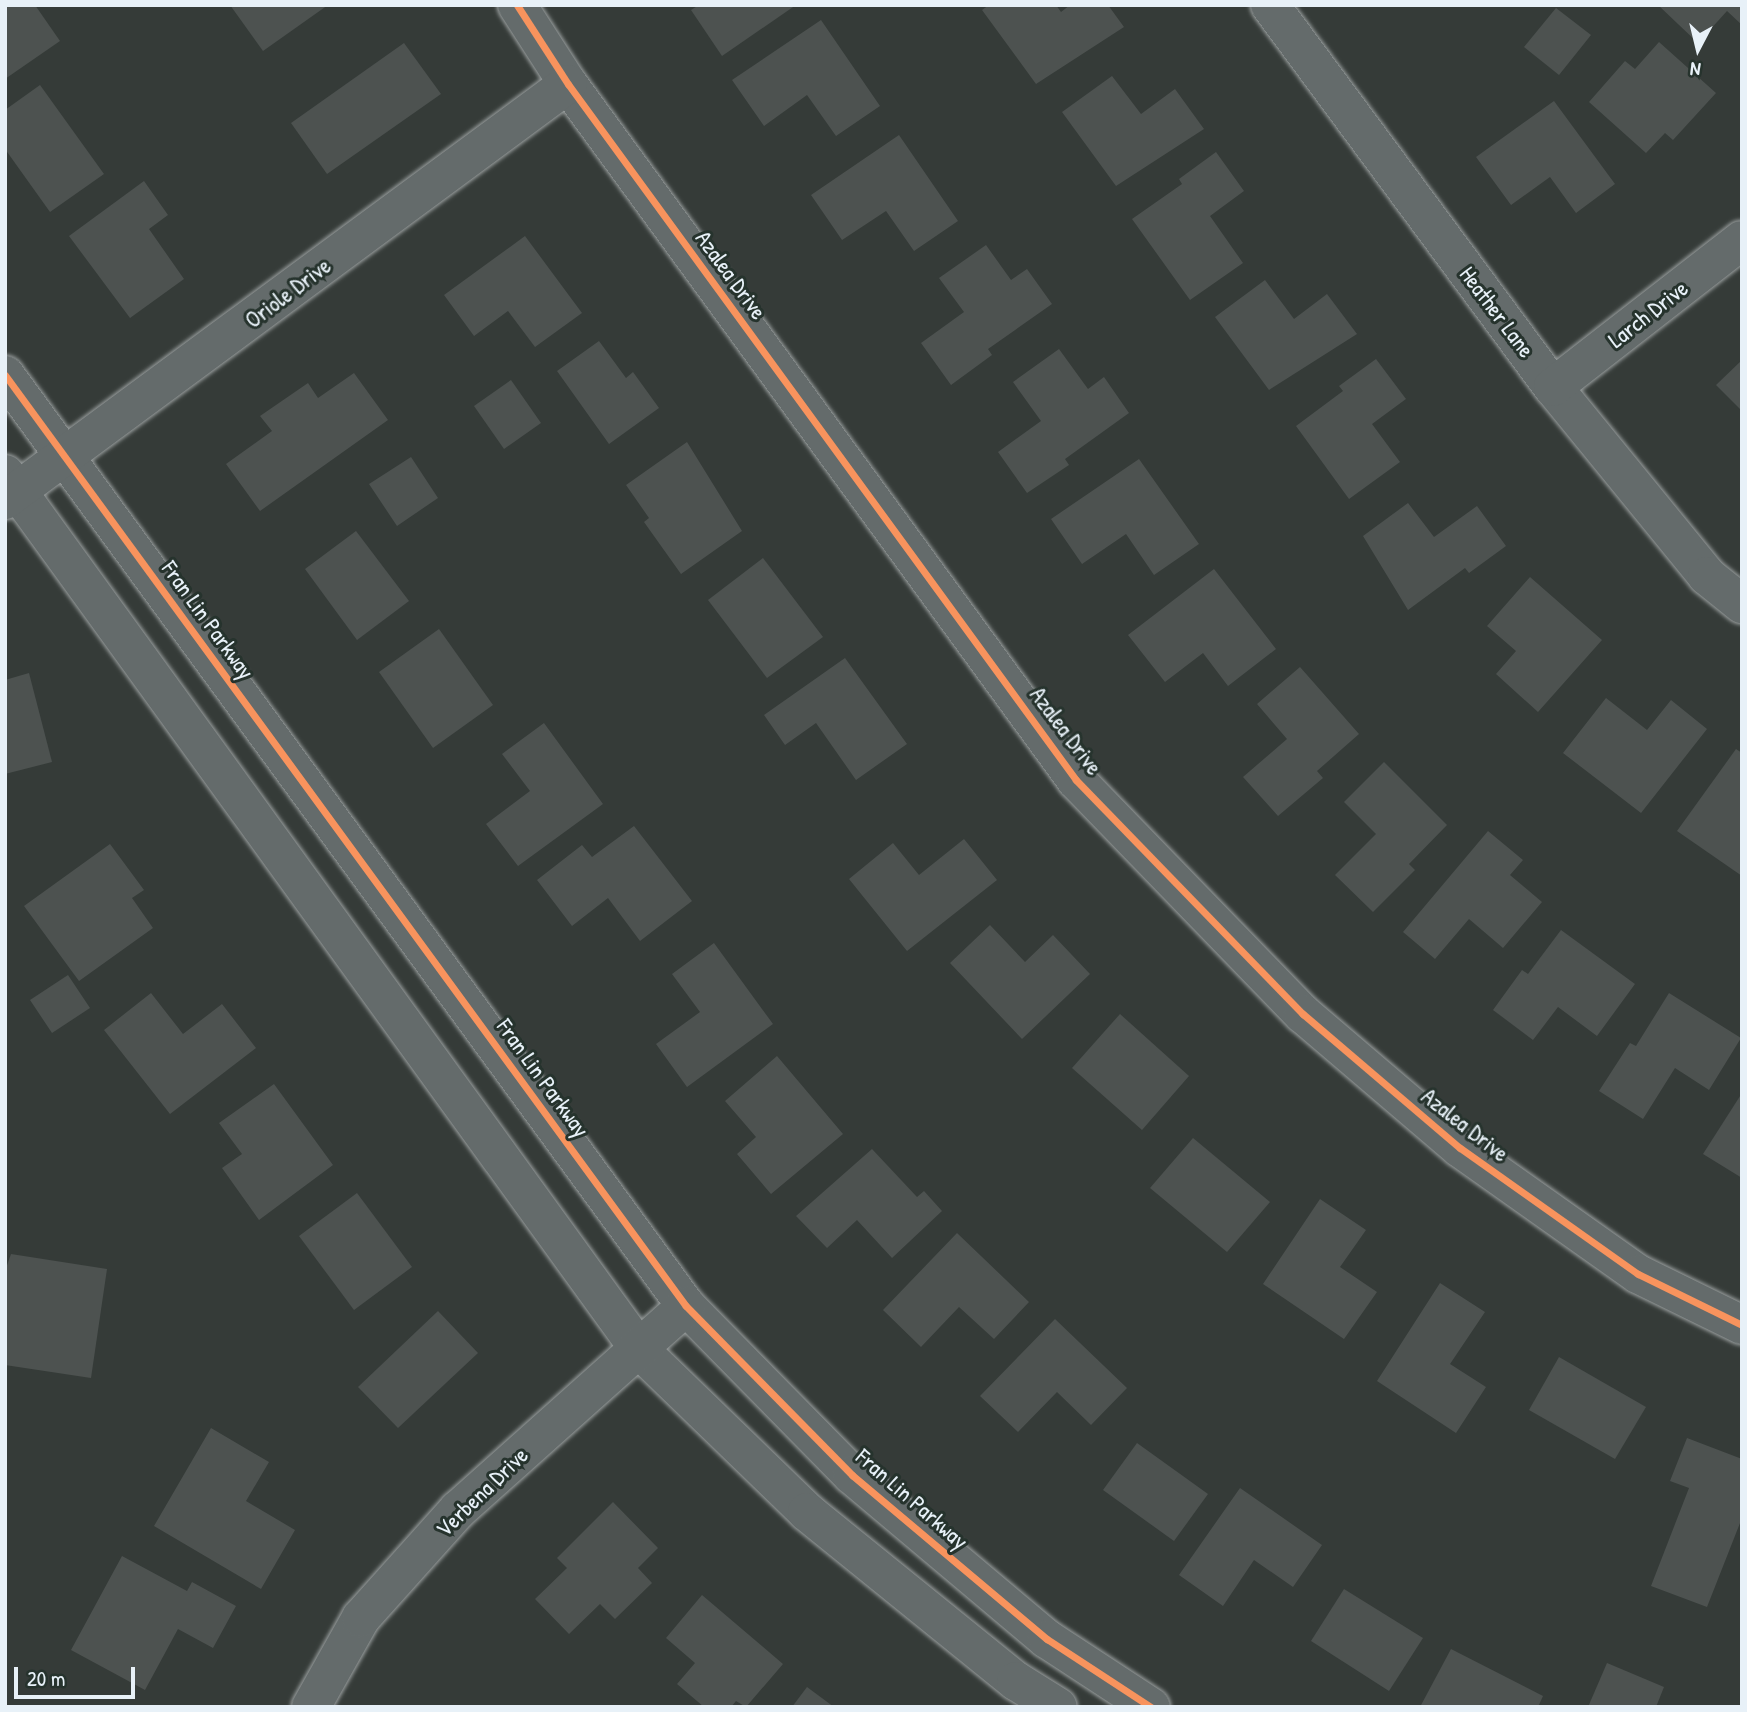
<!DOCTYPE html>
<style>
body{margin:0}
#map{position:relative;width:1747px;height:1712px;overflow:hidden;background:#353b38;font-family:"Patrick Hand",sans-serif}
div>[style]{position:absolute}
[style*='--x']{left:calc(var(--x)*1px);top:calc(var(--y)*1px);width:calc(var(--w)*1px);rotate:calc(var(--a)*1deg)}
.building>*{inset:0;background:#4d5250}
.roads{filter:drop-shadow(0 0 2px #9a9f9f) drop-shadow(0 0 2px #9a9f9f)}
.minor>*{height:38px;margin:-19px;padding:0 19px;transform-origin:19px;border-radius:19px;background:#646b6b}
.cycleway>*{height:7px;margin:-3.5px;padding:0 3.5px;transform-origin:3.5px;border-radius:3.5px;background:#f8935d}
span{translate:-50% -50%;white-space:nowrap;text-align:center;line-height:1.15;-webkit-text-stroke:6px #26332d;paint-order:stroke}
.street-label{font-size:23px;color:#e8f1f8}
.frame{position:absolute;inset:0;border:7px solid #e8f1f8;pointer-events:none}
.north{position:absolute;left:1663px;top:14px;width:70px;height:70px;-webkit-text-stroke:5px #26332d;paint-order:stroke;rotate:187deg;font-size:19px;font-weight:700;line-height:28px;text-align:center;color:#e8f1f8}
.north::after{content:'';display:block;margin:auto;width:24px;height:32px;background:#e8f1f8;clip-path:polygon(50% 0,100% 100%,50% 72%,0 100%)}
.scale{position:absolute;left:14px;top:1667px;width:121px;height:32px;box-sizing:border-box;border:4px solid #e8f1f8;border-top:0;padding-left:9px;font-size:21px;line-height:24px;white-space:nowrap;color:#e8f1f8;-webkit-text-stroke:5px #26332d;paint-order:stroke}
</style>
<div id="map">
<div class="building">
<i style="clip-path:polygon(5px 5px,35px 5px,60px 41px,5px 79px)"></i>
<i style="clip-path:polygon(230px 5px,328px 5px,263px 51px)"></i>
<i style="clip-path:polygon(699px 5px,796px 5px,722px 56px,691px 10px)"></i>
<i style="clip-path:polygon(989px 5px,1056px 5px,1061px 12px,1070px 5px,1108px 5px,1124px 27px,1036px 84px,982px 10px)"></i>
<i style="clip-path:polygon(1658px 5px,1742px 5px,1742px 25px,1727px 11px,1698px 43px)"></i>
<i style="clip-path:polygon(1556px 8px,1591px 35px,1559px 75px,1524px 47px)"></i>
<i style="clip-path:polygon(821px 20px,880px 106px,836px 136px,807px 95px,764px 126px,732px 80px)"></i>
<i style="clip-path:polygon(1659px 42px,1716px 93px,1673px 140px,1665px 133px,1646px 153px,1589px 102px,1625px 61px,1635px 69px)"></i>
<i style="clip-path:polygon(404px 43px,441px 94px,327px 174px,291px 123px)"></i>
<i style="clip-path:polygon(1112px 76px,1141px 114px,1175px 89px,1204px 129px,1116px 186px,1062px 112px)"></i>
<i style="clip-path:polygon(40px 85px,104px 174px,50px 212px,5px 149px,5px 110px)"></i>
<i style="clip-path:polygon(1554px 101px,1615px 184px,1576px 213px,1550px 177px,1511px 205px,1476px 157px)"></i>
<i style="clip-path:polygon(899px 135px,958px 221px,914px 251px,886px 211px,842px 240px,811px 195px)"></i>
<i style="clip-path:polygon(1216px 152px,1244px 191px,1210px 216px,1243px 263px,1190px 300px,1132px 219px,1182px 184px,1179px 179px)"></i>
<i style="clip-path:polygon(144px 181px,168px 215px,149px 229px,184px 279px,130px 318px,69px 236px)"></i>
<i style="clip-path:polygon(525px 236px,582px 313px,535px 347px,508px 311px,474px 336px,444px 295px)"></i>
<i style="clip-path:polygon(986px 245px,1011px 280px,1027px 269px,1052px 304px,988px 349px,992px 355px,951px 385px,921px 343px,964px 312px,939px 278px)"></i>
<i style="clip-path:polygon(1265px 280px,1294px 319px,1327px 294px,1357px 334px,1269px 390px,1215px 317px)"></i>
<i style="clip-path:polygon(599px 341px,626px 378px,633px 372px,659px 408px,609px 444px,557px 371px)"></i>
<i style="clip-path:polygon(1059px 349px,1088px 389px,1104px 377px,1129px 413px,1065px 459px,1069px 465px,1027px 493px,998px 452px,1041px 421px,1013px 382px)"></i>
<i style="clip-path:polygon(1376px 359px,1406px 399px,1372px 424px,1400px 462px,1349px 499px,1296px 426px,1343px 391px,1339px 386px)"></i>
<i style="clip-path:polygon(1742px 360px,1742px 411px,1716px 385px)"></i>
<i style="clip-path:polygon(354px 373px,388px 420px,260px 511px,226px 464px,272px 431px,260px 416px,308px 383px,318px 398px)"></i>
<i style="clip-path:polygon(511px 380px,541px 423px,504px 449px,474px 406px)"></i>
<i style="clip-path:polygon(687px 442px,742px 531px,681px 574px,644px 522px,649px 518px,626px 485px)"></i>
<i style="clip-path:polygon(411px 457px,438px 498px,397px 526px,369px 484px)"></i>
<i style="clip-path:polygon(1139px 459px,1199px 544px,1154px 575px,1126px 534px,1082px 564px,1051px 519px)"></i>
<i style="clip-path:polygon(1408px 503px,1434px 537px,1477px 506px,1506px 546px,1469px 573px,1465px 568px,1408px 610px,1363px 536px)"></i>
<i style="clip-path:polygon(356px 531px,409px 601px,357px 640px,305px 569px)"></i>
<i style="clip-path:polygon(763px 558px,823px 637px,767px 678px,708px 600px)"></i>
<i style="clip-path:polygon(1214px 569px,1276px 649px,1228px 686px,1203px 653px,1165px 682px,1128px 635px)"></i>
<i style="clip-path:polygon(1530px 577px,1602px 640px,1538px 712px,1496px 674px,1516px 651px,1487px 626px)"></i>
<i style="clip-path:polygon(439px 629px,493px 705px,433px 748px,379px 672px)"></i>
<i style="clip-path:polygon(845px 658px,907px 744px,856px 780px,816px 723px,785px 745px,764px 715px)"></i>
<i style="clip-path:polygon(1300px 667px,1359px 734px,1317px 771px,1323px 778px,1278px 816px,1243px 777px,1287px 739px,1257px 704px)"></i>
<i style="clip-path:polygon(29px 673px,52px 762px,5px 774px,5px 680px)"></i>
<i style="clip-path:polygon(1606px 698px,1647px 730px,1671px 700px,1707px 729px,1641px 813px,1563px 753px)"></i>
<i style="clip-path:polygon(544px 723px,603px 804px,518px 866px,486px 824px,530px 791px,502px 754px)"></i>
<i style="clip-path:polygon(1736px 749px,1742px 753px,1742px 876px,1677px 831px)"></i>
<i style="clip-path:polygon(1384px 762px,1447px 825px,1409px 864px,1415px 870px,1373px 912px,1335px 875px,1376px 834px,1344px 802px)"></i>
<i style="clip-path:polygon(634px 826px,692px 901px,640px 941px,608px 898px,572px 926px,537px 880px,582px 845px,592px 857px)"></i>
<i style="clip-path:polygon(1488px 831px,1523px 860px,1510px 875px,1542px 902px,1503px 948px,1469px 919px,1435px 959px,1403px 932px)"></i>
<i style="clip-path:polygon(964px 839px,997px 880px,907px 951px,849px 879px,893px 843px,919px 875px)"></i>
<i style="clip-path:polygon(110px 844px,144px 890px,132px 898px,153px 928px,79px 981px,24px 906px)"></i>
<i style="clip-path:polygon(990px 925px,1025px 962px,1053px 935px,1090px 974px,1022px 1039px,950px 963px)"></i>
<i style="clip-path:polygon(1561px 930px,1635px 984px,1597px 1036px,1558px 1007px,1533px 1040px,1493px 1010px,1522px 970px,1528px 974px)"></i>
<i style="clip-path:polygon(714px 943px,773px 1024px,687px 1087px,656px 1044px,700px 1012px,672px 974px)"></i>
<i style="clip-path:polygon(68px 975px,90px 1008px,52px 1033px,30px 1000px)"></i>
<i style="clip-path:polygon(151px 993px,183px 1034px,222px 1004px,256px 1048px,170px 1114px,104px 1030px)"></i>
<i style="clip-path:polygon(1669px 993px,1741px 1038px,1709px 1090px,1675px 1068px,1643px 1119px,1599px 1091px,1630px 1043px,1636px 1046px)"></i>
<i style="clip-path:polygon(1120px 1014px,1189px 1076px,1142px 1130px,1072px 1068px)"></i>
<i style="clip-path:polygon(777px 1056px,843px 1134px,771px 1194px,737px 1154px,756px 1137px,725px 1101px)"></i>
<i style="clip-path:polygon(274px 1084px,333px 1165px,259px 1220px,222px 1168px,242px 1154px,219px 1123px)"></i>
<i style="clip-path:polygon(1742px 1093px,1742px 1178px,1703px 1154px)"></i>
<i style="clip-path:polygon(1193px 1138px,1270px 1202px,1227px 1252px,1150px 1188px)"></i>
<i style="clip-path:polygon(872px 1149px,917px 1197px,924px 1191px,942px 1211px,892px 1258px,857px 1220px,827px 1248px,796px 1216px)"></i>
<i style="clip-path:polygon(357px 1193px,412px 1267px,354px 1310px,299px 1236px)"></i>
<i style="clip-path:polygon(1320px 1199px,1366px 1230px,1340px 1267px,1377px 1292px,1344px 1339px,1263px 1284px)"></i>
<i style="clip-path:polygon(957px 1233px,1029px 1302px,994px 1339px,959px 1307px,921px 1347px,883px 1310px)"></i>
<i style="clip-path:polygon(11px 1254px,107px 1269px,91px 1378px,5px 1365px,5px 1271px)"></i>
<i style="clip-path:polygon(1440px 1283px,1485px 1312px,1450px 1364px,1486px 1387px,1456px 1433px,1377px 1381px)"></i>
<i style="clip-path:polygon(438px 1311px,478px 1353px,398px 1428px,358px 1387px)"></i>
<i style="clip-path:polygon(1055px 1319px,1127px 1388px,1091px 1425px,1057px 1392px,1018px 1432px,980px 1396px)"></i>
<i style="clip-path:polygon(1559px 1357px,1646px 1407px,1615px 1459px,1529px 1410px)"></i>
<i style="clip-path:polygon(211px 1428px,269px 1462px,246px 1501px,295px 1530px,261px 1589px,154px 1526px)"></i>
<i style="clip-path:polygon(1687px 1438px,1742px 1459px,1742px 1518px,1707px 1607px,1651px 1586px,1689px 1488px,1670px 1481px)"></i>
<i style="clip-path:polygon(1137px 1443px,1208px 1494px,1174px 1541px,1103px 1490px)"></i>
<i style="clip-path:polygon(1240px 1488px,1322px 1545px,1293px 1587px,1254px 1560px,1223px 1606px,1179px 1575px)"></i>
<i style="clip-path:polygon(613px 1502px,658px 1548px,638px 1568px,652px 1583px,615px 1619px,600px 1604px,569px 1634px,535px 1599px,567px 1568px,557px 1558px)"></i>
<i style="clip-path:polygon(122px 1556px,187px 1591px,192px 1582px,236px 1606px,213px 1648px,178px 1629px,145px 1690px,71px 1650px)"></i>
<i style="clip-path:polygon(1344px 1589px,1423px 1638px,1389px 1691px,1311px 1641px)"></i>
<i style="clip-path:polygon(702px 1595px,783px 1664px,746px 1707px,736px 1701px,731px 1707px,704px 1707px,677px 1684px,695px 1663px,666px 1638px)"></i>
<i style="clip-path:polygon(1451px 1649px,1543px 1696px,1538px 1707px,1420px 1707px)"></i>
<i style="clip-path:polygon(1607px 1663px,1664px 1687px,1656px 1707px,1588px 1707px)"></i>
<i style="clip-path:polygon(807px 1687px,834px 1707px,792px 1707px)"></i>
</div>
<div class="roads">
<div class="minor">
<i style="--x:517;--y:5;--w:94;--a:57.2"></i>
<i style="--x:568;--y:84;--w:862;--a:53.87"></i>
<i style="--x:1076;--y:780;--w:326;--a:45.9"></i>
<i style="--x:1303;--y:1014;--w:206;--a:40.5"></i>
<i style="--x:1460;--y:1148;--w:218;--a:35.3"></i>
<i style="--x:1638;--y:1274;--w:116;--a:26.1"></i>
<i style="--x:1270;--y:5;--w:475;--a:53.5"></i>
<i style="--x:1553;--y:387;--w:244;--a:50.8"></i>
<i style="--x:1707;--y:576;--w:45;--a:38.7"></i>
<i style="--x:5;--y:375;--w:1153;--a:53.82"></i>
<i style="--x:686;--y:1306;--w:237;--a:45.5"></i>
<i style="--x:852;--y:1475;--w:255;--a:40.1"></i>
<i style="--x:1047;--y:1639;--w:124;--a:33.2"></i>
<i style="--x:1553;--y:387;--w:239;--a:-37.9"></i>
<i style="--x:5;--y:474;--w:1081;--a:54.07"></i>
<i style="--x:639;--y:1349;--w:234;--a:44.1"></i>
<i style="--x:807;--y:1512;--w:269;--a:39"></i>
<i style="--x:1016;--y:1681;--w:49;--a:31.8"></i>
<i style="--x:5;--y:500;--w:700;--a:-36.46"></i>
<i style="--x:311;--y:1707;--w:102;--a:-60.7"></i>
<i style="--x:361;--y:1618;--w:145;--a:-48.1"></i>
<i style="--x:458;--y:1510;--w:306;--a:-41.8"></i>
</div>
</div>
<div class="cycleway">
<i style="--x:517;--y:5;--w:94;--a:57.2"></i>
<i style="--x:568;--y:84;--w:862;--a:53.87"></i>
<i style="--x:1076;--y:780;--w:326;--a:45.9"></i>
<i style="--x:1303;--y:1014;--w:206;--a:40.5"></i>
<i style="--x:1460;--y:1148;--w:218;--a:35.3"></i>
<i style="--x:1638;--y:1274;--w:116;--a:26.1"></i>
<i style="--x:5;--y:375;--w:1153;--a:53.82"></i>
<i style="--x:686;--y:1306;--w:237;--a:45.5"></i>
<i style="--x:852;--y:1475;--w:255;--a:40.1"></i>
<i style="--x:1047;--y:1639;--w:124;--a:33.2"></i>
</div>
<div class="street-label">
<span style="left:731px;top:275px;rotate:54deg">Azalea Drive</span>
<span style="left:288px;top:293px;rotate:-37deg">Oriole Drive</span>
<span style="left:1497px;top:312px;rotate:53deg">Heather Lane</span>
<span style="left:1648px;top:314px;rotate:-38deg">Larch Drive</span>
<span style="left:208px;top:620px;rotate:54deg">Fran Lin Parkway</span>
<span style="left:1066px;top:731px;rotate:53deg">Azalea Drive</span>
<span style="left:543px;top:1078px;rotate:54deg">Fran Lin Parkway</span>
<span style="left:1465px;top:1125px;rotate:38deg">Azalea Drive</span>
<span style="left:482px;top:1492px;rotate:-44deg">Verbena Drive</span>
<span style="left:912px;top:1499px;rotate:41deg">Fran Lin Parkway</span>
</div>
<div class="frame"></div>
<div class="north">N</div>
<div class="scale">20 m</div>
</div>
